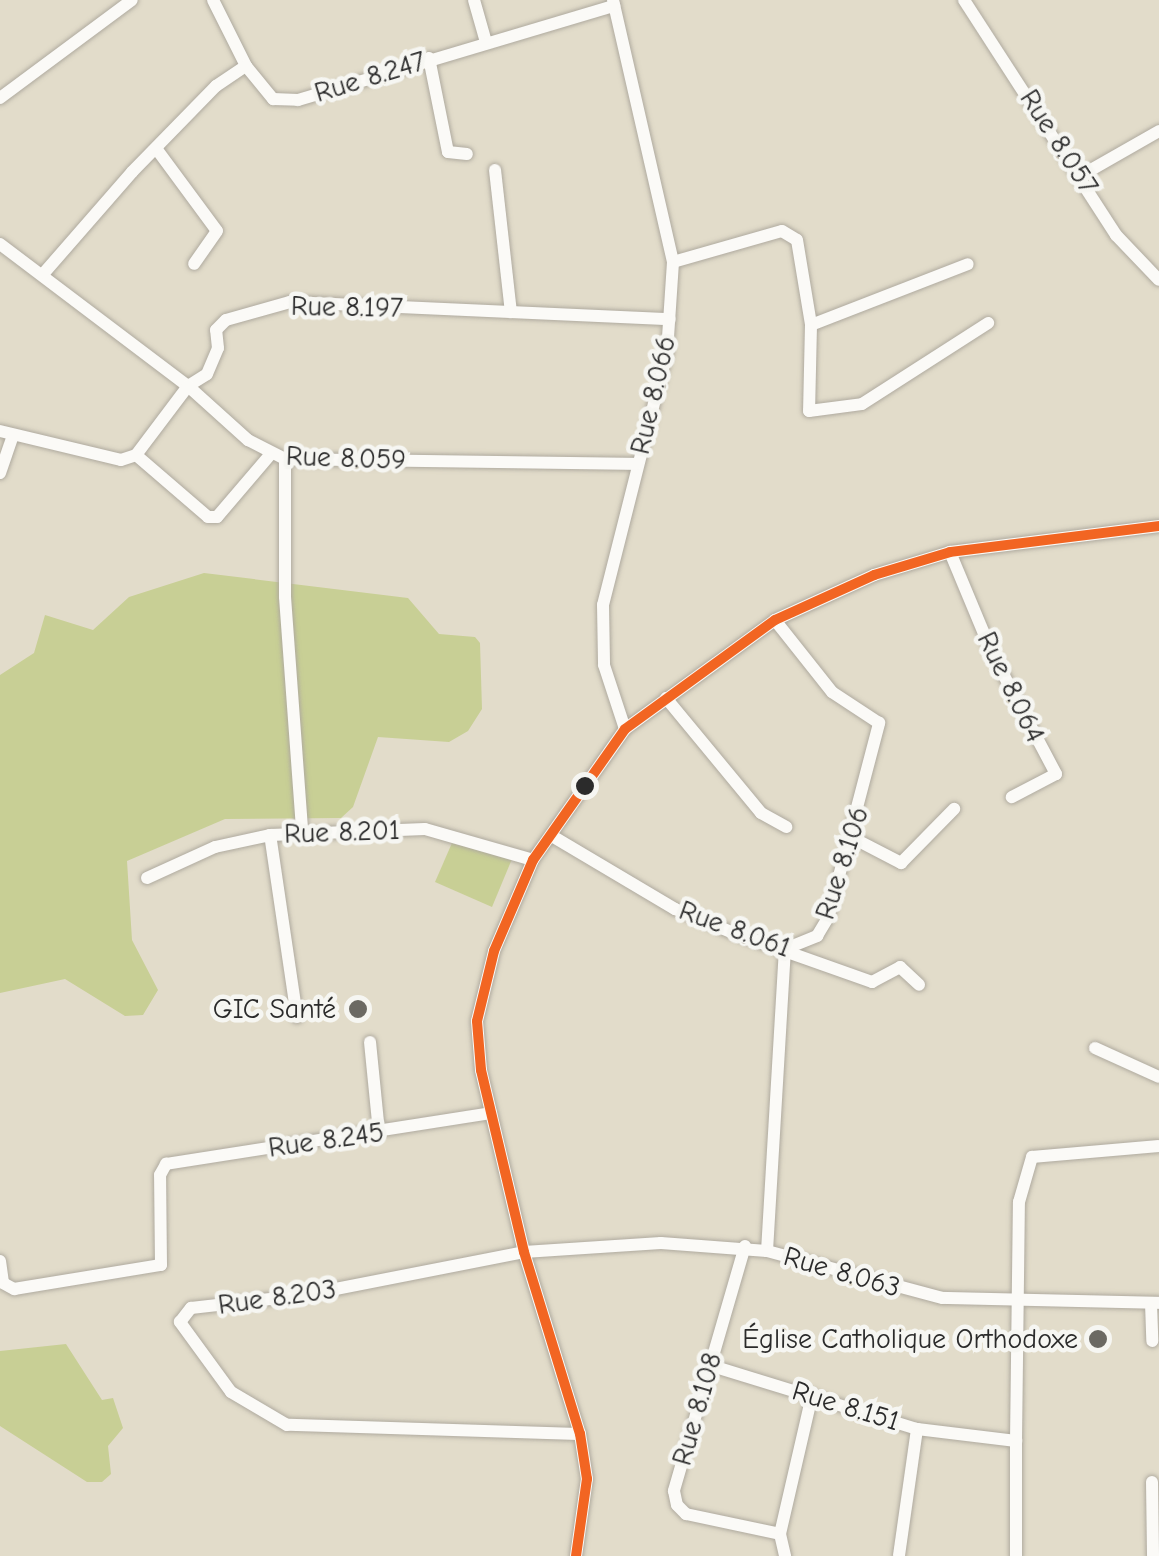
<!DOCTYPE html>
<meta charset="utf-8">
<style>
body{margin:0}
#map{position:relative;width:1159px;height:1556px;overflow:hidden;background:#e2dcca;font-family:"Comic Neue",sans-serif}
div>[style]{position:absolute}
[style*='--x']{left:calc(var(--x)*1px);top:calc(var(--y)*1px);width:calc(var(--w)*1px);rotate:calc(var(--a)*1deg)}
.green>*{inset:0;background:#c8cf95}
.roads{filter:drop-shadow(0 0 2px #afaa9f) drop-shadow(0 0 2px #afaa9f)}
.minor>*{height:12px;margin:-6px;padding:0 6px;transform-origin:6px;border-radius:6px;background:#fbfaf7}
.bus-1>*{height:10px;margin:-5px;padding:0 5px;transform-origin:5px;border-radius:5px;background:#f26522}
.dots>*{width:28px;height:28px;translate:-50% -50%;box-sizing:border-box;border:5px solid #f6f6f2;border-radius:50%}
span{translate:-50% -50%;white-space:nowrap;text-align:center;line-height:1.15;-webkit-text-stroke:9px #f6f6f2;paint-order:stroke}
.street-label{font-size:28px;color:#2b2b2b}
.poi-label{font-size:28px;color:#2b2b2b}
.right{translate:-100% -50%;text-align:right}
</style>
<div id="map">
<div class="green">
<i style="clip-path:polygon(204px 573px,408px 598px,439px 634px,475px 637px,480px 643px,482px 709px,468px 731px,449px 742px,378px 737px,353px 807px,341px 818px,225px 819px,127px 861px,132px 940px,158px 990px,143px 1015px,125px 1016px,65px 979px,0 993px,0 675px,34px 653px,45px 615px,93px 630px,129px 597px)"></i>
<i style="clip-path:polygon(452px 843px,512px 859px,492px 907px,435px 882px)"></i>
<i style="clip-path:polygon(66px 1344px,102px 1400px,113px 1398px,123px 1428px,108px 1446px,111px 1474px,102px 1482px,87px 1482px,0 1426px,0 1351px)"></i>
</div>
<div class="roads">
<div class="minor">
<i style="--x:213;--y:0;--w:74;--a:63.4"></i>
<i style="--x:474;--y:0;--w:44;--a:74.1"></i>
<i style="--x:613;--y:0;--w:269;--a:77.1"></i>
<i style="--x:673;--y:262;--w:90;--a:93.8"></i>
<i style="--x:667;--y:352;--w:261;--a:104.2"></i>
<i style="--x:603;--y:605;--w:60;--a:89"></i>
<i style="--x:604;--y:665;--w:67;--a:71.8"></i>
<i style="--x:964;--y:0;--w:280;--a:57.1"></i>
<i style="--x:1116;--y:235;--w:62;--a:46.3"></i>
<i style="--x:429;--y:58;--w:96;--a:78.6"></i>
<i style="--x:448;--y:152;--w:19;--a:6"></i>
<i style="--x:0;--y:98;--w:164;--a:-36.6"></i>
<i style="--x:158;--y:151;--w:99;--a:53.6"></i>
<i style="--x:217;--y:231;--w:40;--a:124.9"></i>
<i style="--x:495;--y:170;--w:143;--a:83.6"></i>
<i style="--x:1082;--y:175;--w:89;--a:-29.7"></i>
<i style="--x:0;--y:244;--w:236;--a:37.1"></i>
<i style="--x:188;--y:386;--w:22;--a:-32"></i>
<i style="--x:207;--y:374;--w:28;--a:-67"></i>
<i style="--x:218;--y:348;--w:18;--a:-96"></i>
<i style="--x:216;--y:330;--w:14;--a:-45"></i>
<i style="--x:226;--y:320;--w:66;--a:-15.7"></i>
<i style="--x:290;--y:302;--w:380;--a:2.6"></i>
<i style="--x:673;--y:262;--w:113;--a:-15.9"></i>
<i style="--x:782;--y:231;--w:17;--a:31"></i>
<i style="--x:797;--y:240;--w:86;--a:80.6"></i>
<i style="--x:811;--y:325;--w:86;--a:91.3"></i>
<i style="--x:809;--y:411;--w:53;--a:-7.5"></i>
<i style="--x:862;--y:404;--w:150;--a:-32.7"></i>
<i style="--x:44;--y:273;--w:134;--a:-48.9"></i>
<i style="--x:132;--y:172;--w:120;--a:-45.7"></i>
<i style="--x:216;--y:86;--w:36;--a:-34"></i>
<i style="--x:246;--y:66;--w:43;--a:50.7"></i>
<i style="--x:273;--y:99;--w:25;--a:2"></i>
<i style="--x:298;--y:100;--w:330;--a:-16.6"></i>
<i style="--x:811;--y:325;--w:168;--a:-21.2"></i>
<i style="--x:0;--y:431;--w:124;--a:13.5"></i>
<i style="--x:121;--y:460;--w:16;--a:-18"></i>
<i style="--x:136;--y:455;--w:86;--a:-53"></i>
<i style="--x:188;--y:386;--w:81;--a:42"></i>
<i style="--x:248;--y:440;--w:42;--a:27.2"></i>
<i style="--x:285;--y:459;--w:352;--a:0.8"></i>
<i style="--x:136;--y:455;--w:95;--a:40.7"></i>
<i style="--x:208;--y:517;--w:9;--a:0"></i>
<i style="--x:217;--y:517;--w:82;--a:-49.5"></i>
<i style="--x:285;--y:459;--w:138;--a:90"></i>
<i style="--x:285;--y:597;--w:234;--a:85.8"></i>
<i style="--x:0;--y:473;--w:39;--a:-71"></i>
<i style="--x:950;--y:552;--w:109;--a:67.4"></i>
<i style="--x:992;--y:653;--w:137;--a:62.1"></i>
<i style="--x:1056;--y:774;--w:50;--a:152.4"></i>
<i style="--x:666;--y:698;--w:149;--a:50.4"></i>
<i style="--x:761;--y:813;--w:29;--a:29"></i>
<i style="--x:552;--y:836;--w:143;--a:30.7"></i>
<i style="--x:675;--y:909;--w:61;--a:22.3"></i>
<i style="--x:731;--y:932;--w:150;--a:19.5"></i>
<i style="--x:872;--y:982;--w:32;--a:-28"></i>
<i style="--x:900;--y:967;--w:26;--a:43"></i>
<i style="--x:849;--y:836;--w:59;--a:27.4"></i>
<i style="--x:901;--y:863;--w:76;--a:-45.5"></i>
<i style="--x:147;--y:878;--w:75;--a:-24.5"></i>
<i style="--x:215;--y:847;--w:56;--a:-12.3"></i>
<i style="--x:297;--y:1017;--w:184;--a:-98.4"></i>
<i style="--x:270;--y:835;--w:155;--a:-2.2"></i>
<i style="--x:425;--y:829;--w:112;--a:16"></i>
<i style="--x:370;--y:1042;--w:90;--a:84.3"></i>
<i style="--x:1095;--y:1048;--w:70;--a:24.4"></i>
<i style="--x:745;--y:1246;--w:255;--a:106.2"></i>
<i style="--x:674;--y:1491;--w:14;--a:78"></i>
<i style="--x:677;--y:1505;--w:13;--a:45"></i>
<i style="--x:686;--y:1514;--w:96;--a:12"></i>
<i style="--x:780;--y:1534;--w:143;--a:-77"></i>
<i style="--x:767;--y:1251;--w:303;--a:-86.6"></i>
<i style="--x:785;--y:949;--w:35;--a:-22"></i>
<i style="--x:817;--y:936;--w:21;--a:-59"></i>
<i style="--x:828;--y:918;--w:202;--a:-75.3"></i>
<i style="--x:879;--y:723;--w:56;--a:-146.6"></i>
<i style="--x:832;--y:692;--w:92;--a:-128.4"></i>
<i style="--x:0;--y:1261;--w:22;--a:82"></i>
<i style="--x:3;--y:1283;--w:13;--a:29"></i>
<i style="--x:14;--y:1289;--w:149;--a:-9.3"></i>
<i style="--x:161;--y:1265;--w:90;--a:-90.6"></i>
<i style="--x:160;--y:1175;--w:13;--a:-61"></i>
<i style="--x:166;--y:1164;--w:329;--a:-8.9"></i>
<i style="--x:1151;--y:1303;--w:38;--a:88"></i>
<i style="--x:709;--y:1365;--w:218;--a:17.1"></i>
<i style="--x:917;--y:1429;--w:128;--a:98.1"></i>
<i style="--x:917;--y:1429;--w:100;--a:6.9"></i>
<i style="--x:1016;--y:1441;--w:115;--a:90"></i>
<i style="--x:580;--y:1434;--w:293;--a:-178.2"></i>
<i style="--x:287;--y:1425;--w:65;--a:-149.5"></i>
<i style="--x:231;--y:1392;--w:87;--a:-126.1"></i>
<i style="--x:180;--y:1322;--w:18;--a:-52"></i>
<i style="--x:191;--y:1308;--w:115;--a:-6.5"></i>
<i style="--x:305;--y:1295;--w:223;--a:-11.1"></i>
<i style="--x:524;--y:1252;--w:137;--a:-3.8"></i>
<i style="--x:661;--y:1243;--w:106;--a:4.3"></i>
<i style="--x:767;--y:1251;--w:182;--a:15"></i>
<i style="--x:943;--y:1298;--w:216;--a:1.3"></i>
<i style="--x:1016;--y:1441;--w:239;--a:-89.3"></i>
<i style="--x:1019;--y:1202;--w:47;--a:-73.9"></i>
<i style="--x:1032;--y:1157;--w:127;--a:-5"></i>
<i style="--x:1152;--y:1482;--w:74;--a:89.2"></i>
<i style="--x:780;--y:1534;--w:23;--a:77"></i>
<i style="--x:576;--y:1556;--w:78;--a:-81.9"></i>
<i style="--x:587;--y:1479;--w:46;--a:-98.8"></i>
<i style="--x:580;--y:1434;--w:190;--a:-107.1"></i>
<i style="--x:524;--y:1252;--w:187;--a:-103.3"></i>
<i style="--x:481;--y:1070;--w:49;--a:-94.7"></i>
<i style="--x:477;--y:1021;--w:72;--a:-76.3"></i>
<i style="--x:494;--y:951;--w:99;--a:-66.8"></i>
<i style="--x:533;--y:860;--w:160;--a:-54.9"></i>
<i style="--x:625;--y:729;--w:185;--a:-36"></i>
<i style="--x:775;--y:620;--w:109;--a:-24.4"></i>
<i style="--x:874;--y:575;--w:79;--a:-16.8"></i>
<i style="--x:950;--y:552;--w:211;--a:-7.1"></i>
</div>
</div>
<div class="bus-1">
<i style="--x:576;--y:1556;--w:78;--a:-81.9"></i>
<i style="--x:587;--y:1479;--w:46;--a:-98.8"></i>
<i style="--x:580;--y:1434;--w:190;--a:-107.1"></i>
<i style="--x:524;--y:1252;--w:187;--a:-103.3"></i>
<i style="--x:481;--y:1070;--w:49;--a:-94.7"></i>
<i style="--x:477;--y:1021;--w:72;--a:-76.3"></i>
<i style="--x:494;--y:951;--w:99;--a:-66.8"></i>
<i style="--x:533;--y:860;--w:160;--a:-54.9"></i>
<i style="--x:625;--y:729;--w:185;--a:-36"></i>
<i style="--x:775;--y:620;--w:109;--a:-24.4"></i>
<i style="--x:874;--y:575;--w:79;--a:-16.8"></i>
<i style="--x:950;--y:552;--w:211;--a:-7.1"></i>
</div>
<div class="dots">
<i style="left:585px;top:786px;background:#2b2b2b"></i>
<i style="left:358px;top:1009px;background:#6b6963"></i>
<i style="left:1098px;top:1339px;background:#6b6963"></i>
</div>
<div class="street-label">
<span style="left:370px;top:77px;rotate:-17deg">Rue 8.247</span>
<span style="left:1059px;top:142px;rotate:57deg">Rue 8.057</span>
<span style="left:347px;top:307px;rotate:1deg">Rue 8.197</span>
<span style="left:653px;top:395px;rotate:-77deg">Rue 8.066</span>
<span style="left:346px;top:458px;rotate:2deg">Rue 8.059</span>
<span style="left:1011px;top:687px;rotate:64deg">Rue 8.064</span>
<span style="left:342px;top:832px;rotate:-2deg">Rue 8.201</span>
<span style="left:842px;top:863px;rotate:-72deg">Rue 8.106</span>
<span style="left:735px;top:929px;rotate:20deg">Rue 8.061</span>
<span style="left:326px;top:1140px;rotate:-8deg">Rue 8.245</span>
<span style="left:842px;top:1272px;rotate:16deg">Rue 8.063</span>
<span style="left:277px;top:1297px;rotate:-8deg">Rue 8.203</span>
<span style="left:846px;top:1406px;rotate:17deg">Rue 8.151</span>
<span style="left:697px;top:1409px;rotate:-74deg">Rue 8.108</span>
</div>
<div class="poi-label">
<span class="right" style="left:336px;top:1009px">GIC Santé</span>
<span class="right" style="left:1078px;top:1339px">Église Catholique Orthodoxe</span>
</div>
</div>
